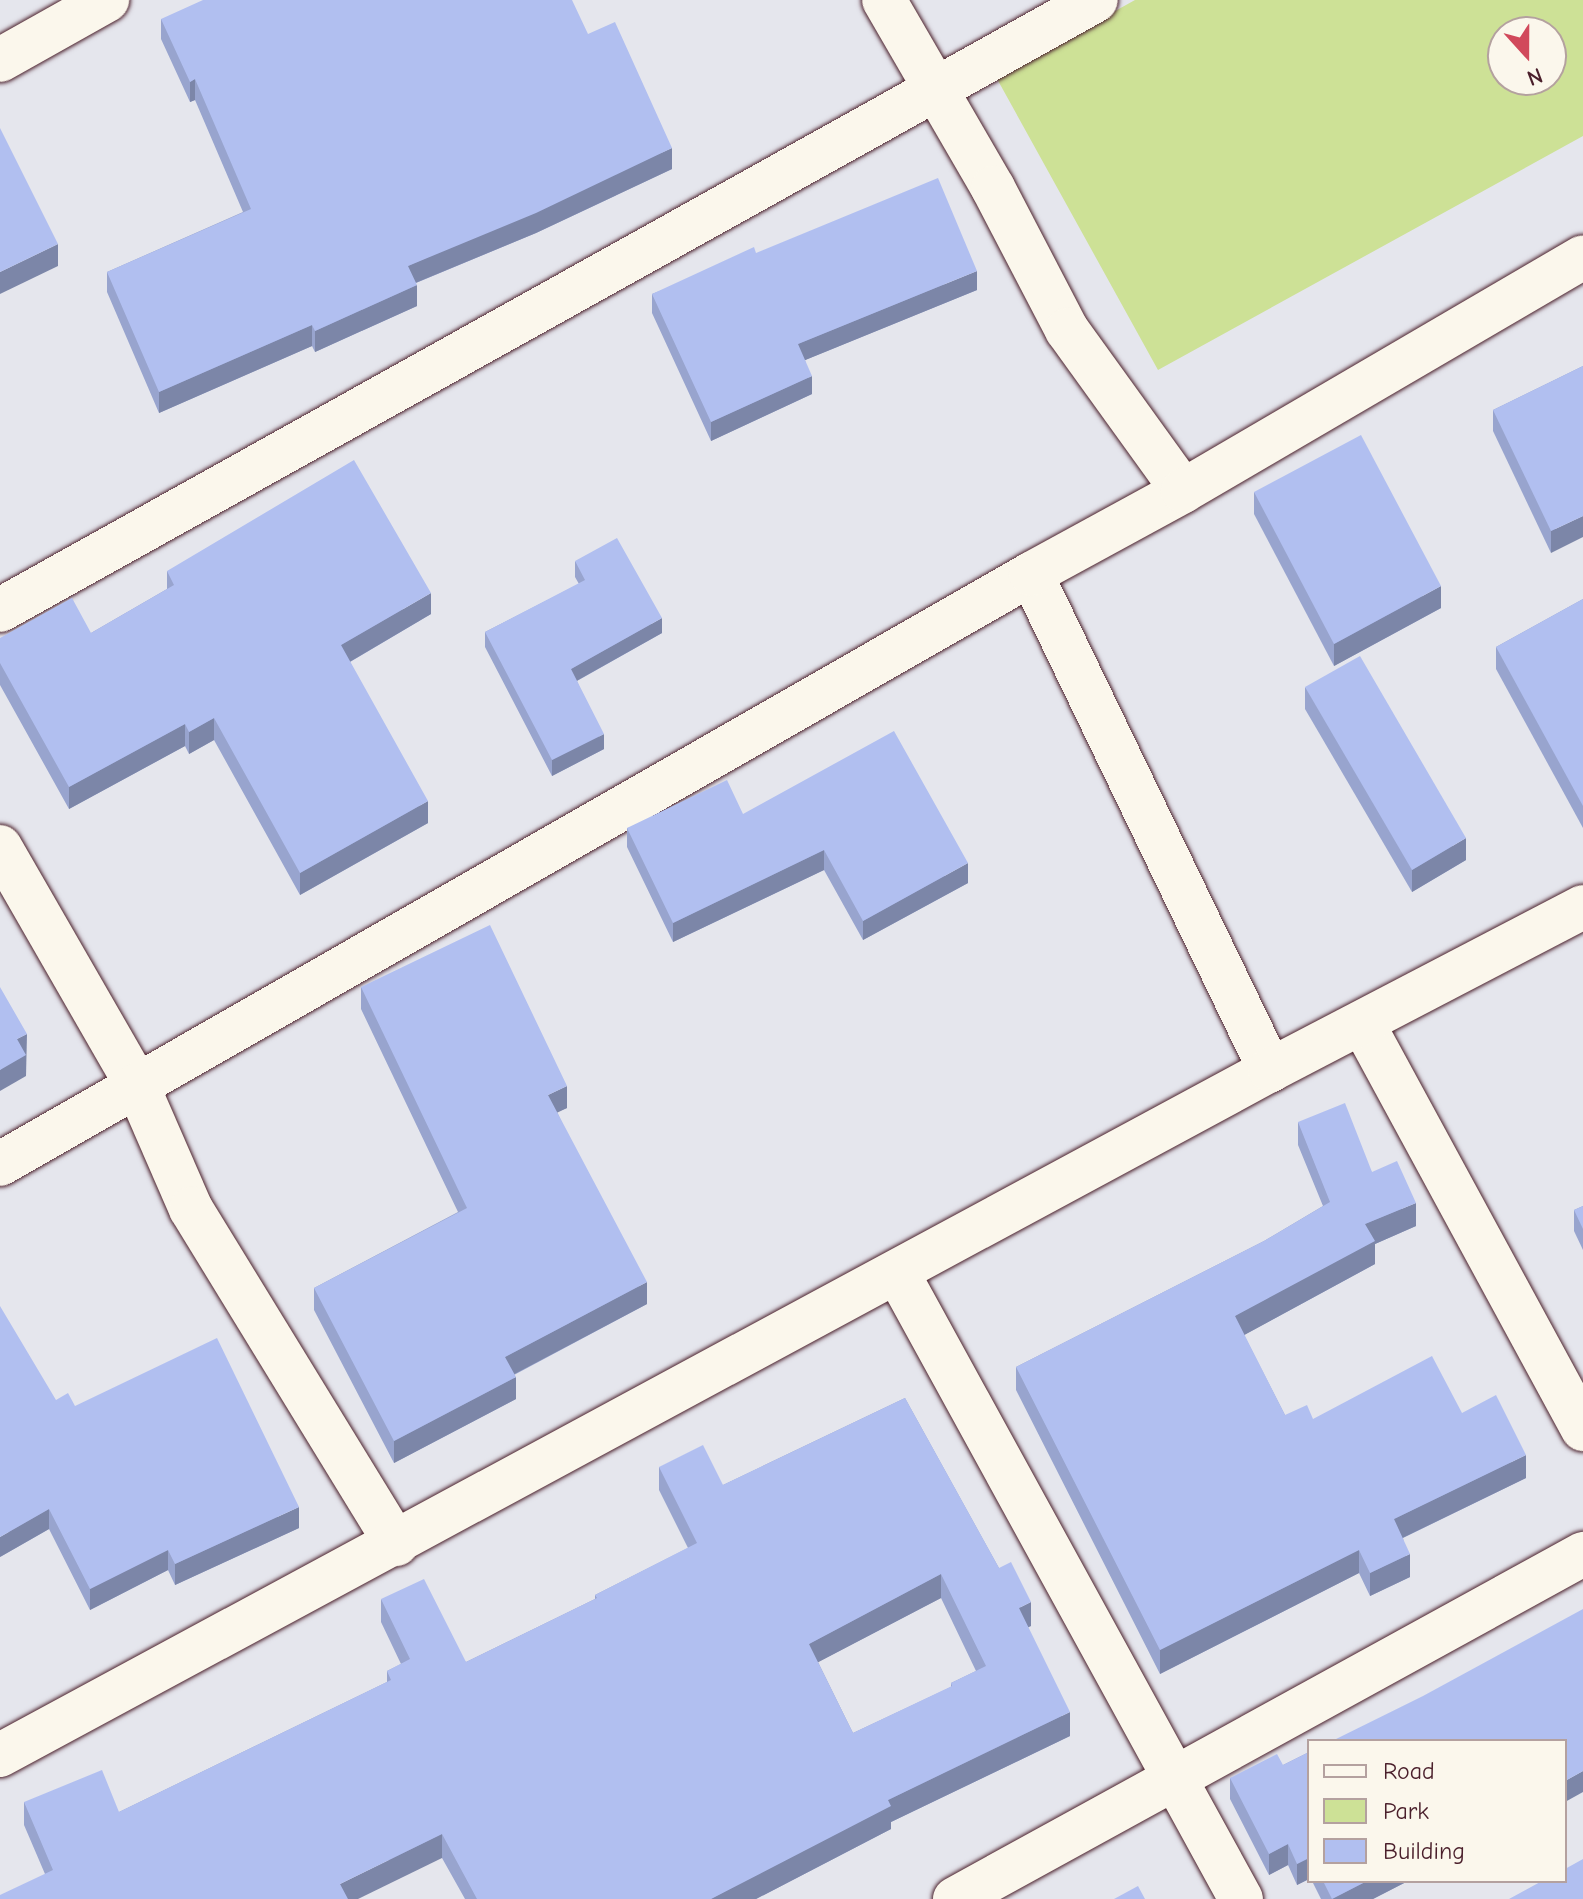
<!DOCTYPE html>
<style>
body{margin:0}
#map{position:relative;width:1583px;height:1899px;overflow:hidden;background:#e5e6ed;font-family:"Comic Neue",sans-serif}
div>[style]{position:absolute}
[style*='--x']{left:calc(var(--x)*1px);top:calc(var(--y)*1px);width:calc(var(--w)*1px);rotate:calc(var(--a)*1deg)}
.green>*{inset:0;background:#cde196}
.roads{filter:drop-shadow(0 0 2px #4a1f2b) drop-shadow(0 0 2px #4a1f2b)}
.minor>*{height:44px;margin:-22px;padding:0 22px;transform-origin:22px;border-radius:22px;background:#fbf7ec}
.wall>*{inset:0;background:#98a4ce}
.shaded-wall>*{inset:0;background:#7c86a8}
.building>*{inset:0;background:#b1bff0}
span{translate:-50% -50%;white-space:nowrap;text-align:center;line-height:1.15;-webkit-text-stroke:6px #fbf7ec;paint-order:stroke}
.legend{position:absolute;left:1307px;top:1739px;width:260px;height:144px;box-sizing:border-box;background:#fbf7ec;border:2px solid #b4a19f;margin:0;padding:10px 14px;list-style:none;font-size:24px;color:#4a1f2b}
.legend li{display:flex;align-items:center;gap:16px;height:40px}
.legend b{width:40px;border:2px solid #b4a19f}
.north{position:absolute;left:1487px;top:16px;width:80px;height:80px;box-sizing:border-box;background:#fbf7ec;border:2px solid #b4a19f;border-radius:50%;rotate:159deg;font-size:22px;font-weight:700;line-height:32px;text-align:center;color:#4a1f2b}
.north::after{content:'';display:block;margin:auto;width:28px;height:36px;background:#d1495b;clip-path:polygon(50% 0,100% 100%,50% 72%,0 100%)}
</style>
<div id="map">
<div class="green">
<i style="clip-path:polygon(evenodd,1135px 0,1583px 0,1583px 136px,1158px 370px,996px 77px,1135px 0,1503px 32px,1551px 32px,1551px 80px,1503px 80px,1503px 32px)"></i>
</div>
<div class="roads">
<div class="minor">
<i style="--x:884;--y:0;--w:217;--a:59.9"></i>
<i style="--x:993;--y:188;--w:160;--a:62.5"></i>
<i style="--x:1067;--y:330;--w:198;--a:54.2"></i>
<i style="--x:0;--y:60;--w:123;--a:-29.3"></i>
<i style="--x:1031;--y:574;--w:551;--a:64.27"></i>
<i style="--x:0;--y:610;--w:1254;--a:-29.1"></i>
<i style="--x:0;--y:847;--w:275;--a:60.1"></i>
<i style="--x:137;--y:1085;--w:135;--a:66.5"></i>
<i style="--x:191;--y:1209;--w:393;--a:58.5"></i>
<i style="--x:1363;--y:1024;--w:461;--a:61.5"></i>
<i style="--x:0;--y:1164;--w:1188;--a:-29.78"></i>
<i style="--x:1031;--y:574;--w:173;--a:-28.6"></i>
<i style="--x:1183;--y:491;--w:463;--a:-30.3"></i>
<i style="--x:897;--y:1272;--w:715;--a:61.25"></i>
<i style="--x:0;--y:1755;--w:1443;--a:-28.34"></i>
<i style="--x:1270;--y:1070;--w:353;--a:-27.5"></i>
<i style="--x:955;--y:1899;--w:717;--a:-28.78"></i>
</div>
</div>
<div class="wall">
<i style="clip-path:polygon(161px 19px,588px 34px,672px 169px,536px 233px,416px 283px,417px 306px,315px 352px,312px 346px,159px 413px,107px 292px,107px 272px,243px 212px,195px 100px,190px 102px,161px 39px)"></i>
<i style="clip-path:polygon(756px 253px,977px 290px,805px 360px,812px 394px,711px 441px,652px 313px,652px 294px)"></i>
<i style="clip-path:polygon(1583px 366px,1551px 553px,1493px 431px,1493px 410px)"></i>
<i style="clip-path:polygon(1254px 492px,1441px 608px,1334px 666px,1254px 514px)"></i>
<i style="clip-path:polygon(575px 561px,662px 633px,577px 681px,604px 749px,552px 776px,485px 647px,485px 632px,579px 584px,575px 577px)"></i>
<i style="clip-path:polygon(167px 571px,431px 614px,350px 662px,428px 823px,300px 895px,214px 740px,189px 754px,185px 746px,69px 809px,0 685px,0 638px,91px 633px,167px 589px)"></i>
<i style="clip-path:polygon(1583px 599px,1583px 828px,1496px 669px,1496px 647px)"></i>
<i style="clip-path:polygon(1305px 687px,1466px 860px,1412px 892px,1305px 709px)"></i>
<i style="clip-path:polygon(743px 814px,968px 883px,863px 940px,824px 870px,673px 942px,627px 847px,627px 828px)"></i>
<i style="clip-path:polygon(361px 987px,567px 1108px,557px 1112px,647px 1304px,514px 1375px,516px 1399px,394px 1463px,314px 1310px,314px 1288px,458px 1212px,361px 1009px)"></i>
<i style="clip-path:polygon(1298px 1122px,1372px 1172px,1416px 1226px,1375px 1244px,1375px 1264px,1244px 1335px,1285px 1415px,1313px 1419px,1462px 1413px,1526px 1478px,1403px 1538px,1410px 1577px,1370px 1596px,1359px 1573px,1160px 1674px,1016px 1390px,1016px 1367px,1264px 1241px,1323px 1206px,1298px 1145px)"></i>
<i style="clip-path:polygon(1583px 1206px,1583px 1250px,1574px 1231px,1574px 1210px)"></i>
<i style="clip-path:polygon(evenodd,905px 1398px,1031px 1626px,1028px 1627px,1070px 1736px,891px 1822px,891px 1829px,756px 1899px,465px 1899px,442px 1858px,45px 1874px,24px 1825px,24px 1802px,119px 1812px,387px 1682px,387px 1671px,401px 1664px,381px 1622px,381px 1599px,466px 1662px,595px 1599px,595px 1595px,688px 1548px,659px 1490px,659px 1467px,723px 1485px,905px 1398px,941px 1598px,976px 1671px,951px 1683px,951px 1687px,853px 1733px,818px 1662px,941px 1598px)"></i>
<i style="clip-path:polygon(56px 1400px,299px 1528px,175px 1585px,168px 1570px,90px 1610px,49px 1529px,0 1557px)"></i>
<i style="clip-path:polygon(1309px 1752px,1309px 1879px,1297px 1885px,1288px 1865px,1269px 1875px,1230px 1799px,1230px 1778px,1283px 1765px)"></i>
<i style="clip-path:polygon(1312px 1881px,1408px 1881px,1373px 1899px,1321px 1899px)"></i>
</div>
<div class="shaded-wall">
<i style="clip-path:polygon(195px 79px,195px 100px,190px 102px,190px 82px)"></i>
<i style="clip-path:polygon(672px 148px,672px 169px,536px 233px,408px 286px,408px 266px)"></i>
<i style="clip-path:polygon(58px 244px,58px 266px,0 294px,0 272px)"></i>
<i style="clip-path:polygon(977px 271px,977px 290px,798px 363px,798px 344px)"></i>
<i style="clip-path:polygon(417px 285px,417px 306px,315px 352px,315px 331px)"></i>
<i style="clip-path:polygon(312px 325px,312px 346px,159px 413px,159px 392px)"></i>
<i style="clip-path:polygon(812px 376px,812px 394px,711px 441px,711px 422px)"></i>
<i style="clip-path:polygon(1583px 516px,1583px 537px,1551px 553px,1551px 531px)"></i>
<i style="clip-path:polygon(1441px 586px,1441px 608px,1334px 666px,1334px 644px)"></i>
<i style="clip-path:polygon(431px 593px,431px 614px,341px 667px,341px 645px)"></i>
<i style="clip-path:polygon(662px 618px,662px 633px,571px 684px,571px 669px)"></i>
<i style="clip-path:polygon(214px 718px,214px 740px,189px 754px,189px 732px)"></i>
<i style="clip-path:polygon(185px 724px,185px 746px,69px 809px,69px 787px)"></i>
<i style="clip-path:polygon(604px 734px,604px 749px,552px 776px,552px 760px)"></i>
<i style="clip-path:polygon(428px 801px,428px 823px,300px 895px,300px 873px)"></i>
<i style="clip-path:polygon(1466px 838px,1466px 860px,1412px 892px,1412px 870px)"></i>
<i style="clip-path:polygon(824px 850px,824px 870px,673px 942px,673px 923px)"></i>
<i style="clip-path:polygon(968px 863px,968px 883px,863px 940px,863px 921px)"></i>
<i style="clip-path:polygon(27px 1034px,26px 1076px,0 1091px,0 1070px,17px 1039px)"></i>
<i style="clip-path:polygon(567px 1086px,567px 1108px,548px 1117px,548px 1095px)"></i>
<i style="clip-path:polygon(1416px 1203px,1416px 1226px,1375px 1244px,1375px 1264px,1235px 1340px,1235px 1316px,1365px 1224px)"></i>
<i style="clip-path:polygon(647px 1282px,647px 1304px,505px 1379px,505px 1357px)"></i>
<i style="clip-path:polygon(516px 1377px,516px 1399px,394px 1463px,394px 1441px)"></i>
<i style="clip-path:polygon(1526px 1455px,1526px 1478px,1394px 1542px,1394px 1519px)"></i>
<i style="clip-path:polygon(299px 1507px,299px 1528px,175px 1585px,175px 1564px)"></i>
<i style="clip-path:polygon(49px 1509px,49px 1529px,0 1557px,0 1537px)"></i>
<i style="clip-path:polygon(168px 1550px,168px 1570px,90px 1610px,90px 1589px)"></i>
<i style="clip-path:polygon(1359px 1550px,1359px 1573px,1160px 1674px,1160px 1650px)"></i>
<i style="clip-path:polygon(1410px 1554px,1410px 1577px,1370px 1596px,1370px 1573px)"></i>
<i style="clip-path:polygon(941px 1574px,941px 1598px,809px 1667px,809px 1644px)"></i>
<i style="clip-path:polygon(1031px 1602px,1031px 1626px,1019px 1631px,1019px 1608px)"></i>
<i style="clip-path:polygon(1070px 1712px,1070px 1736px,891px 1822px,891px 1829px,756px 1899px,711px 1899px,888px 1800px)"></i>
<i style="clip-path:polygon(1583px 1771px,1583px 1792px,1565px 1802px,1565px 1781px)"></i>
<i style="clip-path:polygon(442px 1834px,442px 1858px,358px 1899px,340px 1899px,340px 1884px)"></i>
<i style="clip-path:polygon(1288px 1844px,1288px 1865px,1269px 1875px,1269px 1854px)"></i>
<i style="clip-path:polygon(1309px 1858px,1309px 1879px,1297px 1885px,1297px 1864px)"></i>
<i style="clip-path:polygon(1367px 1881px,1408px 1881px,1373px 1899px,1332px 1899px)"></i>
</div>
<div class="building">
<i style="clip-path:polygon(203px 0,572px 0,588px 34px,615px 22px,672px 148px,536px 213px,408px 266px,417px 285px,315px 331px,312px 325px,159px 392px,107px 272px,251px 209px,195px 79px,190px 82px,161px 19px)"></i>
<i style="clip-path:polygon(0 128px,58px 244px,0 272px)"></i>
<i style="clip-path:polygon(938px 178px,977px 271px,798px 344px,812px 376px,711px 422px,652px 294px,754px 247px,756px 253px)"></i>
<i style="clip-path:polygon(1583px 366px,1583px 516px,1551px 531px,1493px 410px)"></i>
<i style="clip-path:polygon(1361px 435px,1441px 586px,1334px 644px,1254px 492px)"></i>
<i style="clip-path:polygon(354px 460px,431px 593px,341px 645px,428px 801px,300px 873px,214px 718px,189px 732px,185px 724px,69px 787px,0 663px,0 638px,72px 598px,91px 633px,174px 585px,167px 571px)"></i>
<i style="clip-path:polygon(617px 538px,662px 618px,571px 669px,604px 734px,552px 760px,485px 632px,585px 580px,575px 561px)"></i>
<i style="clip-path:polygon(1583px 599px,1583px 806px,1496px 647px)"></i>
<i style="clip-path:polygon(1360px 656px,1466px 838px,1412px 870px,1305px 687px)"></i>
<i style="clip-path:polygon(894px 731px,968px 863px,863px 921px,824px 850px,673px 923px,627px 828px,727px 780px,743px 814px)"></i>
<i style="clip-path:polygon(490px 925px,567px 1086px,548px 1095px,647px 1282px,505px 1357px,516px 1377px,394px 1441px,314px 1288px,467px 1208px,361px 987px)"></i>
<i style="clip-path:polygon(0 987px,27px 1034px,17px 1039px,26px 1055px,0 1070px)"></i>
<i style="clip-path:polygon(1345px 1103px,1372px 1172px,1397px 1161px,1416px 1203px,1365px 1224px,1375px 1241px,1235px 1316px,1285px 1415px,1307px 1405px,1313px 1419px,1432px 1356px,1462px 1413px,1496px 1395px,1526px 1455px,1394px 1519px,1410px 1554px,1370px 1573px,1359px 1550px,1160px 1650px,1016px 1367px,1264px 1241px,1330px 1202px,1298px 1122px)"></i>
<i style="clip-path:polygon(1583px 1206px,1583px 1229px,1574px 1210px)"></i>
<i style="clip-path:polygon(0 1306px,56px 1400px,68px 1393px,75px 1406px,217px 1338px,299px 1507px,175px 1564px,168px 1550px,90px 1589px,49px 1509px,0 1537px)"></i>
<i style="clip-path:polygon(evenodd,905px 1398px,999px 1568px,1011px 1562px,1031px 1602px,1019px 1608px,1070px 1712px,888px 1800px,891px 1806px,711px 1899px,477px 1899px,442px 1834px,340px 1884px,348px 1899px,0 1899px,0 1895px,53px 1870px,24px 1802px,102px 1770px,119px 1812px,391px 1680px,387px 1671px,410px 1659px,381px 1599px,424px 1579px,466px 1662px,597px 1598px,595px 1595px,697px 1543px,659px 1467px,703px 1445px,723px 1485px,905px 1398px,941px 1574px,986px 1666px,951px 1683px,952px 1686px,853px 1733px,809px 1644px,941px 1574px)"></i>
<i style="clip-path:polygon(1583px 1609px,1583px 1771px,1565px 1781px,1565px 1741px,1332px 1741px,1423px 1696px)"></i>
<i style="clip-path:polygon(1309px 1752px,1309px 1858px,1297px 1864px,1288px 1844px,1269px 1854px,1230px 1778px,1277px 1754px,1283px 1765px)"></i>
<i style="clip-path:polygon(1583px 1859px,1583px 1899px,1509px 1899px,1542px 1881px,1565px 1881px,1565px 1869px)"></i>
<i style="clip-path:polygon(1323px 1881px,1367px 1881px,1332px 1899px)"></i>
<i style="clip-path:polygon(1138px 1886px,1145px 1899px,1114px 1899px)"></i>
</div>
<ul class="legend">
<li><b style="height:10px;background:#fbf7ec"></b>Road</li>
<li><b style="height:22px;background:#cde196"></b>Park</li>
<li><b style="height:22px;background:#b1bff0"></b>Building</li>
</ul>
<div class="north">N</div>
</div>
